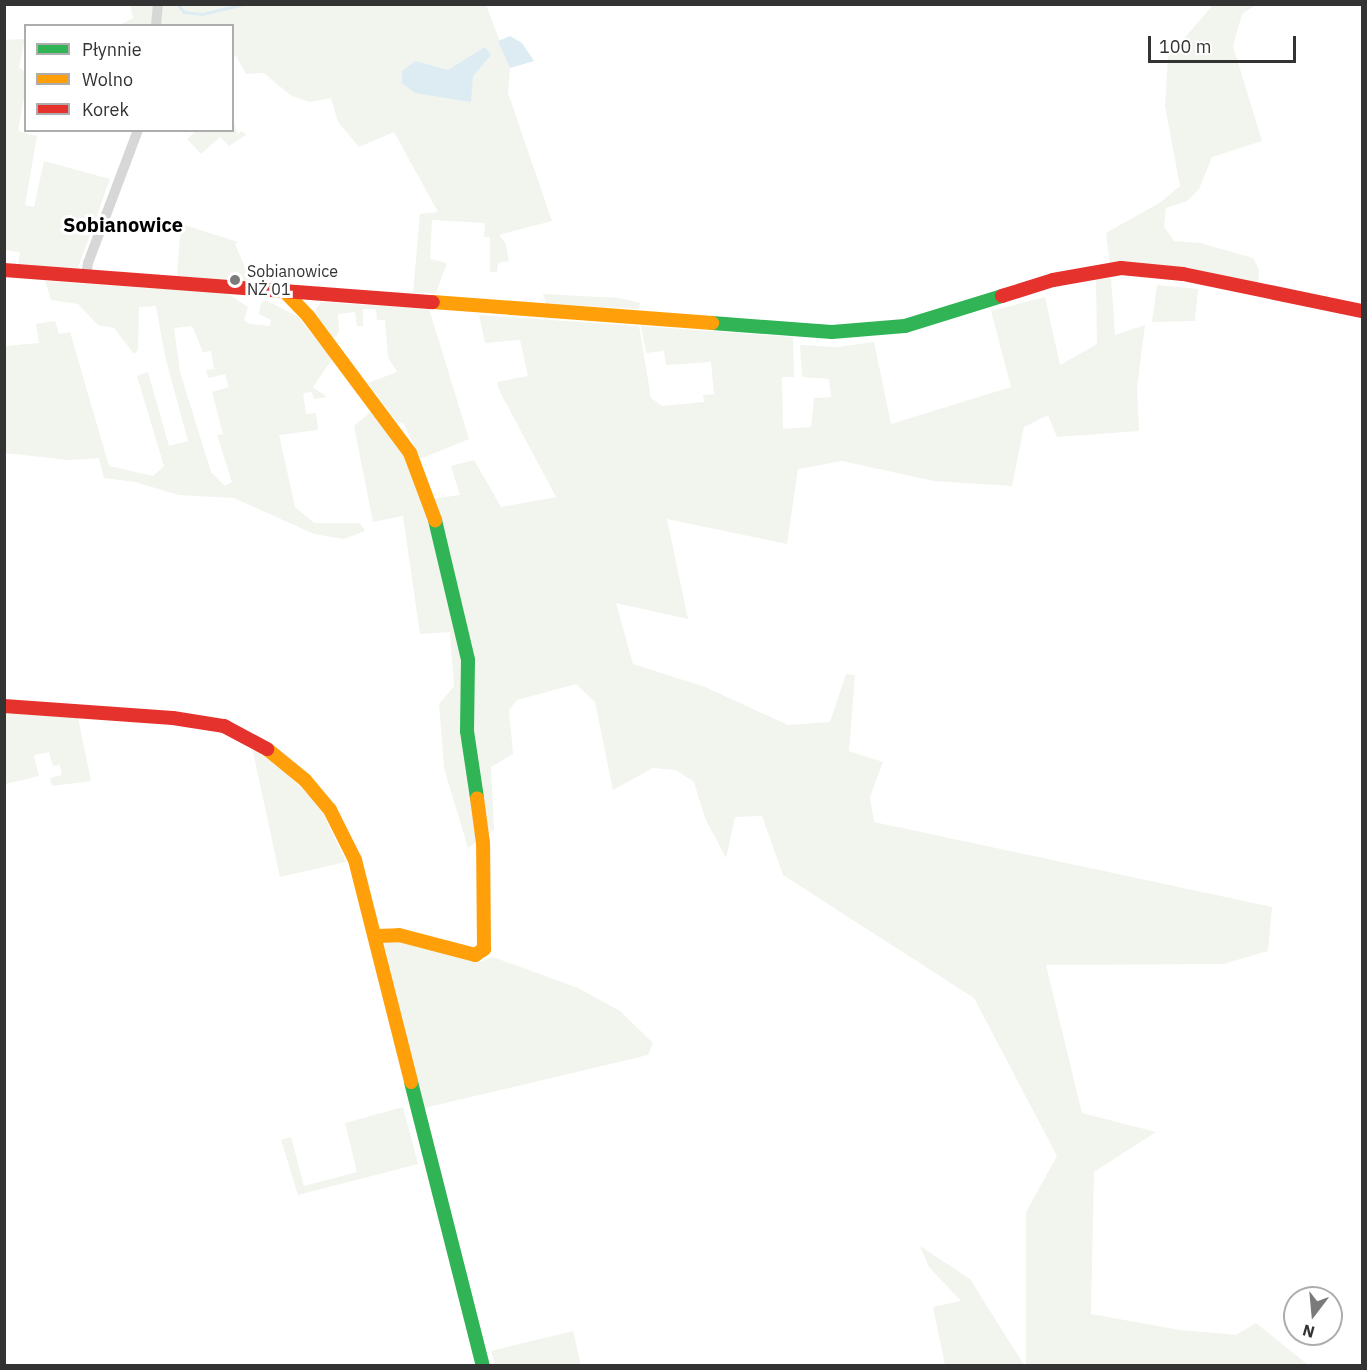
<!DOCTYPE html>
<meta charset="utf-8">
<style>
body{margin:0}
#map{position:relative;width:1367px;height:1370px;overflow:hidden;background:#fff;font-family:"IBM Plex Sans",sans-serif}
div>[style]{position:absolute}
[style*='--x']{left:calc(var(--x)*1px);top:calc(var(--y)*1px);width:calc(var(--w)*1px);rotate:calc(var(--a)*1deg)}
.green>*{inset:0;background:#f1f5ed}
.water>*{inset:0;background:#ddebf3}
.stream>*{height:3px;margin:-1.5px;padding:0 1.5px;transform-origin:1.5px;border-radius:1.5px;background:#ddebf3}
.street>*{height:10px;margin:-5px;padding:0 5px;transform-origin:5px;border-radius:5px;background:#d7d7d7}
.fast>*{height:14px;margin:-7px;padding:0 7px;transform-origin:7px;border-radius:7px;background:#30b455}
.slow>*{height:14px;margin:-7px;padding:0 7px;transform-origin:7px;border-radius:7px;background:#ff9f0a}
.jam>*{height:14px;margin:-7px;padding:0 7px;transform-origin:7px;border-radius:7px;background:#e5322d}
.dots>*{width:16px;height:16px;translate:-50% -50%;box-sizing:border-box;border:3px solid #fff;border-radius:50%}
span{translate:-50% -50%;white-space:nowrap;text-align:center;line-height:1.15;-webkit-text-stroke:6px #fff;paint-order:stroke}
.poi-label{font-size:16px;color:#333}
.left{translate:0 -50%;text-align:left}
.quarter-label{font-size:20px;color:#000;font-weight:700}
.frame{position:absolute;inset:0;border:6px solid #333;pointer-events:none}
.legend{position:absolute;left:24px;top:24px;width:210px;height:108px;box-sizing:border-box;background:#fff;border:2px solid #adadad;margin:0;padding:8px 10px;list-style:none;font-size:18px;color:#333}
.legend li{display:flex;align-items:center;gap:12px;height:30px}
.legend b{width:30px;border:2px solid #adadad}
.north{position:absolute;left:1283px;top:1286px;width:60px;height:60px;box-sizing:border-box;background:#fff;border:2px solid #adadad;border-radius:50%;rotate:196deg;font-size:16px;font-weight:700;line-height:24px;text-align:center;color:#333}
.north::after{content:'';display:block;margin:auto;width:21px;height:27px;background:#7a7a7a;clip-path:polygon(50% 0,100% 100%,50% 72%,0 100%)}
.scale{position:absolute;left:1148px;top:36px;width:148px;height:27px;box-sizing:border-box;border:3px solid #333;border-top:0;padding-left:8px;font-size:18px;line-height:21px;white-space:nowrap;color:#333;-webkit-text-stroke:4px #fff;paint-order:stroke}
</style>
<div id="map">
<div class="green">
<i style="clip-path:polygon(130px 5px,486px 5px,510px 68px,508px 93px,552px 221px,499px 235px,506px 244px,509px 261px,498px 263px,497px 272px,490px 272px,490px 237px,484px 237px,485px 223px,432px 220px,430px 259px,447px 263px,436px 293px,413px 293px,420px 214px,438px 212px,394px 132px,359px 147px,338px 122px,331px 98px,309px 102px,290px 95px,264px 73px,246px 74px,236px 56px,233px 57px,232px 26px,118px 26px,133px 18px)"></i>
<i style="clip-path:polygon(1213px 5px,1256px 5px,1242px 14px,1233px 46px,1262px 141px,1212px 157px,1199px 189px,1187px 201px,1166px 208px,1164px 227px,1174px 241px,1200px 243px,1253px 258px,1259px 270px,1258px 284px,1110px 265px,1106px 233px,1161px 202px,1180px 186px,1165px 106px,1168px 57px)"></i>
<i style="clip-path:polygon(25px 39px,19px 67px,25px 72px,25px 92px,18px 131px,37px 136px,25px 205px,34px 207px,44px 161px,110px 179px,78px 268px,18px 264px,20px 252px,5px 250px,4px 40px)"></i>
<i style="clip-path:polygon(233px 121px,238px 134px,242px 131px,246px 135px,229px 146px,220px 137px,201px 154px,187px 139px,196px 131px,232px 130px)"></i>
<i style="clip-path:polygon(181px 224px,238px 242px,235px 244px,251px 282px,177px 276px)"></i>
<i style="clip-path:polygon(1111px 277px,1115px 335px,1145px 325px,1137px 388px,1139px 431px,1057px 437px,1048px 415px,1024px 427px,1012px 486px,934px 481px,842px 461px,798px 469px,787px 544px,667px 519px,688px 619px,616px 603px,633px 664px,705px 687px,788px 725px,830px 722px,846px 674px,855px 675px,849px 751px,883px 762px,870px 797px,874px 822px,1272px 907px,1268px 951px,1223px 964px,1046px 965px,1082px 1113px,1156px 1132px,1094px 1172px,1091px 1314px,1180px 1330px,1236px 1335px,1256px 1323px,1308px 1365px,1026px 1365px,1026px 1212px,1057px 1156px,974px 998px,783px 875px,762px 816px,735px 817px,726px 858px,705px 818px,694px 782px,676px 770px,653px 768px,613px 790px,595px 702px,576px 684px,517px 700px,509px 710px,513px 754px,491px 767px,494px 830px,468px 848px,444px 768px,439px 704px,454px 686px,450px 632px,420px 634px,403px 516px,373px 522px,354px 426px,373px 410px,402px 449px,423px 500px,460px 495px,451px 466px,474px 460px,501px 507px,556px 497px,498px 388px,497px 382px,528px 376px,520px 340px,485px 343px,479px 315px,639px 326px,651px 398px,662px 406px,704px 402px,703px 395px,714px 394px,711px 362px,666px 365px,664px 351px,646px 353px,641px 326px,793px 337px,794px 377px,782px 377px,783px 429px,811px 427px,814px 398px,831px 397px,829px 379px,802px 377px,800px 345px,838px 347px,874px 342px,891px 424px,1011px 387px,991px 311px,1045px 297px,1060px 365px,1097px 344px,1096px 279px)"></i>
<i style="clip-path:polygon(evenodd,45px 281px,218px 293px,230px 295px,248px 307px,244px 321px,250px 324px,270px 326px,271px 320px,259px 314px,261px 303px,266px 300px,298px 317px,332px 359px,313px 387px,327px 397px,314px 399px,312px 392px,303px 393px,306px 414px,316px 413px,318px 430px,279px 435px,295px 507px,314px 523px,360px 523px,365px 531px,344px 539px,314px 534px,234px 498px,179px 495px,135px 482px,104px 478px,99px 458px,69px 460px,5px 453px,5px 346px,39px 343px,36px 324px,55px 321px,59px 334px,70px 332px,109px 466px,153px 476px,164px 466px,137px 376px,148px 372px,169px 446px,188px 441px,165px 356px,156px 306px,139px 307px,138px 350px,134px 354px,114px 328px,98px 325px,78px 304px,51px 300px,45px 281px,192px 326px,203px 352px,211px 351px,214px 369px,206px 370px,208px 378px,225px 374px,229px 387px,212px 392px,223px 434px,217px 435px,232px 482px,225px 486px,211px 472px,180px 372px,174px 328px,192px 326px)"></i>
<i style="clip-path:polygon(1157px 285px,1198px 289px,1195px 321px,1152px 322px)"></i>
<i style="clip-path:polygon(543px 294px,619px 298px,640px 303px,639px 309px,546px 304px)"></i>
<i style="clip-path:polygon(321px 302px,429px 309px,469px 439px,420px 459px,404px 424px,396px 421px,368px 383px,397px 372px,388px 357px,385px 320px,377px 320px,376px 309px,363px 309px,363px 326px,357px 326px,355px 312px,338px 314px,339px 331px,336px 337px,329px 338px,313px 313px)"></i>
<i style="clip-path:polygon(4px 713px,78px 718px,91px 781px,52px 786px,50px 778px,62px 775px,60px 765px,53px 766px,49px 752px,34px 755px,39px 776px,5px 784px)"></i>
<i style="clip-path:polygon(252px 747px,280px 767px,319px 805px,346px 862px,280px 877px)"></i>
<i style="clip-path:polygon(383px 938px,482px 961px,493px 957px,578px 988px,620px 1011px,653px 1043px,648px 1055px,424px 1108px)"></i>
<i style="clip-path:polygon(403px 1107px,418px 1164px,298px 1195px,281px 1140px,291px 1137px,304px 1186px,357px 1172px,345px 1123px)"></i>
<i style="clip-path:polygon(920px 1246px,970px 1279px,1024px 1365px,945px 1365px,933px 1307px,961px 1301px,929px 1267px)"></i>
<i style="clip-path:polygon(573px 1331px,581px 1365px,495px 1365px,491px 1351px)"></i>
</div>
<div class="water">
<i style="clip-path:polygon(510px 36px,522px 43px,534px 61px,510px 68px,498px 41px)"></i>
<i style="clip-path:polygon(485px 47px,491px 55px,473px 76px,471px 102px,415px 93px,402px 83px,402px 71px,415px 61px,448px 70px)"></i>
</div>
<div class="stream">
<i style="--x:177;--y:4;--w:11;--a:49"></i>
<i style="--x:184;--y:12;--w:18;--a:6"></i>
<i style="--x:202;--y:14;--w:43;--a:-13.4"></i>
</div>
<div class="street">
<i style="--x:156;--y:26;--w:22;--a:-85"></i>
<i style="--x:86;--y:277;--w:14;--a:-82"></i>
<i style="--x:88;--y:263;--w:142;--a:-69.4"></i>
</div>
<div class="fast">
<i style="--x:712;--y:323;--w:120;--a:4.3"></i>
<i style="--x:832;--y:332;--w:73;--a:-4.7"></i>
<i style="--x:905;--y:326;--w:102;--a:-17.2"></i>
<i style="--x:435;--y:520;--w:144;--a:76.7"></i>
<i style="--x:468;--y:660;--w:71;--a:90.8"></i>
<i style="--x:467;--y:731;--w:68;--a:81.5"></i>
<i style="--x:411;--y:1082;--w:293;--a:75.8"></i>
</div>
<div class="slow">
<i style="--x:285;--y:292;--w:33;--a:46"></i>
<i style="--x:308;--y:316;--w:171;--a:53.3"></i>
<i style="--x:410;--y:453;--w:72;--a:69.5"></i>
<i style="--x:433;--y:302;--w:280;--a:4.3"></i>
<i style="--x:267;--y:749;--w:49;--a:39.2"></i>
<i style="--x:305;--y:780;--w:39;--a:50"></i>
<i style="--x:330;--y:810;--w:56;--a:63.4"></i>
<i style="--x:355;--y:860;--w:229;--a:75.8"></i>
<i style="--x:376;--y:936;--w:23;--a:-2"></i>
<i style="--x:399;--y:935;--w:79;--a:14.7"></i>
<i style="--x:475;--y:955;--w:11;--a:-34"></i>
<i style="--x:484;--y:949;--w:106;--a:-90.5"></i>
<i style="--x:483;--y:843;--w:45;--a:-97.6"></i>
</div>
<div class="jam">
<i style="--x:4;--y:270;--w:430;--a:4.3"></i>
<i style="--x:1002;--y:296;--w:53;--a:-17.4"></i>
<i style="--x:1053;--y:280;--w:69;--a:-10"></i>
<i style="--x:1121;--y:268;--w:62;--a:5.5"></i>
<i style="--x:1183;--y:274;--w:183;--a:11.7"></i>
<i style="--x:4;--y:706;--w:169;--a:4.1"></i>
<i style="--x:173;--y:718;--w:52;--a:8.9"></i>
<i style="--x:224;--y:726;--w:49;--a:28.1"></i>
</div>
<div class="dots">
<i style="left:235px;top:280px;background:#7a7a7a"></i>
</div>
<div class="poi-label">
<span class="left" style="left:247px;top:280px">Sobianowice<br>NŻ 01</span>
</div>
<div class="quarter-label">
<span style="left:123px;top:224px">Sobianowice</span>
</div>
<div class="frame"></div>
<ul class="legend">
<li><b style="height:8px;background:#30b455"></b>Płynnie</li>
<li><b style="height:8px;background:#ff9f0a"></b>Wolno</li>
<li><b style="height:8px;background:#e5322d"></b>Korek</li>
</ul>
<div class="north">N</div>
<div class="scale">100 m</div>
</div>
